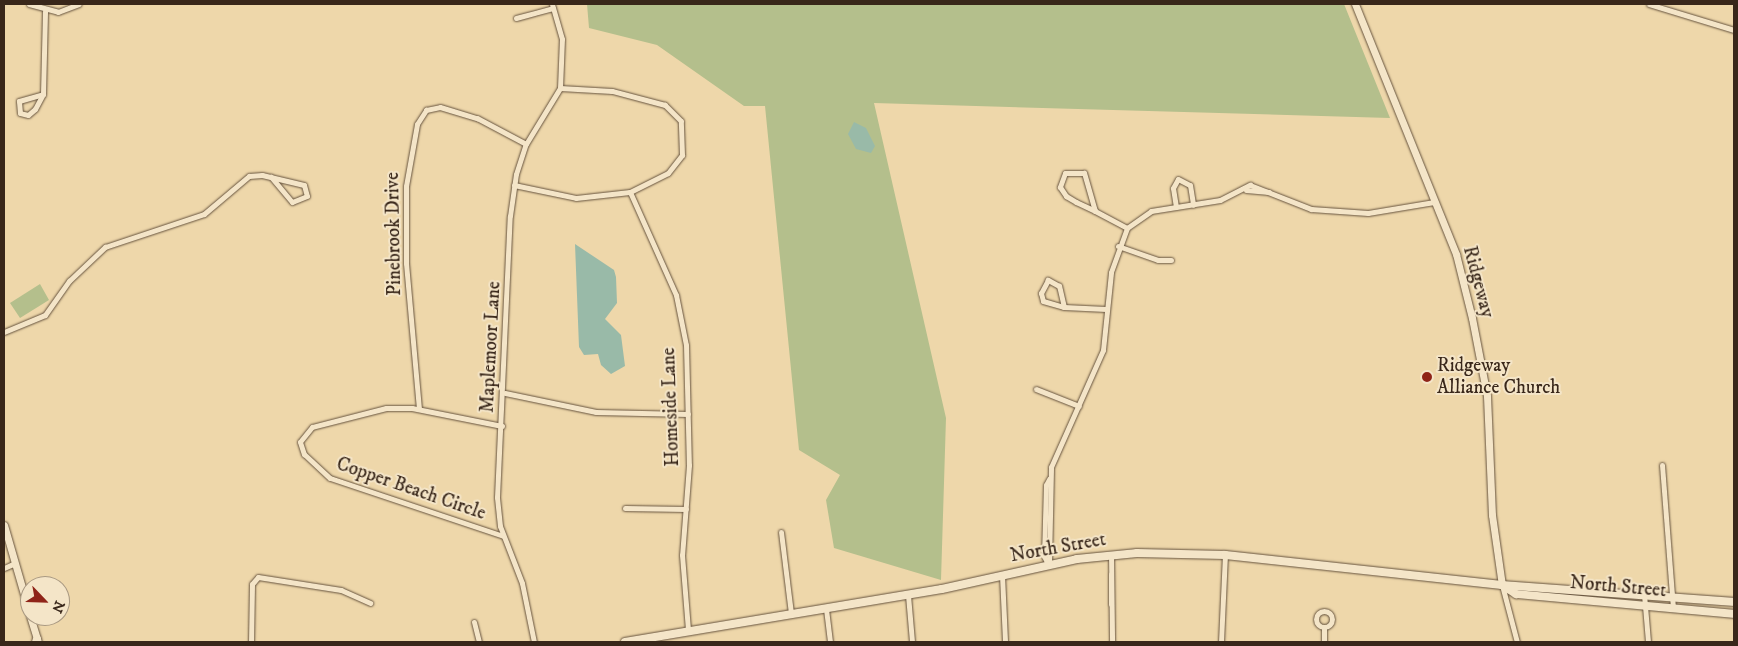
<!DOCTYPE html>
<style>
body{margin:0}
#map{position:relative;width:1738px;height:646px;overflow:hidden;background:#eed7aa;font-family:"IM FELL DW Pica",serif}
div>[style]{position:absolute}
[style*='--x']{left:calc(var(--x)*1px);top:calc(var(--y)*1px);width:calc(var(--w)*1px);rotate:calc(var(--a)*1deg)}
.green>*{inset:0;background:#b4bf8c}
.water>*{inset:0;background:#99baa8}
.roads{filter:drop-shadow(0 0 1px #66533e) drop-shadow(0 0 1px #66533e)}
.minor>*{height:5px;margin:-2.5px;padding:0 2.5px;transform-origin:2.5px;border-radius:2.5px;background:#f4e5c8}
.minor>.ring{margin:-2.5px;padding:0;box-sizing:content-box;background:none;border:5px solid #f4e5c8;border-radius:50%}
.tertiary>*{height:7px;margin:-3.5px;padding:0 3.5px;transform-origin:3.5px;border-radius:3.5px;background:#f4e5c8}
.secondary>*{height:8px;margin:-4px;padding:0 4px;transform-origin:4px;border-radius:4px;background:#f4e5c8}
.dots>*{width:14px;height:14px;translate:-50% -50%;box-sizing:border-box;border:2px solid #f4e5c8;border-radius:50%}
span{translate:-50% -50%;white-space:nowrap;text-align:center;line-height:1.15;-webkit-text-stroke:4px #f4e5c8;paint-order:stroke}
.street-label{font-size:19px;color:#39271a}
.poi-label{font-size:19px;color:#39271a}
.left{translate:0 -50%;text-align:left}
.frame{position:absolute;inset:0;border:5px solid #39271a;pointer-events:none}
.north{position:absolute;left:20px;top:576px;width:50px;height:50px;box-sizing:border-box;background:#f4e5c8;border:1px solid #a99982;border-radius:50%;rotate:114deg;font-size:14px;font-weight:700;line-height:20px;text-align:center;color:#39271a}
.north::after{content:'';display:block;margin:auto;width:18px;height:22px;background:#8f2418;clip-path:polygon(50% 0,100% 100%,50% 72%,0 100%)}
</style>
<div id="map">
<div class="green">
<i style="clip-path:polygon(587px 4px,1344px 4px,1390px 118px,874px 103px,946px 418px,941px 580px,834px 548px,826px 500px,840px 475px,799px 450px,765px 106px,744px 106px,657px 45px,589px 28px)"></i>
<i style="clip-path:polygon(40px 284px,49px 300px,20px 318px,10px 303px)"></i>
</div>
<div class="water">
<i style="clip-path:polygon(854px 122px,866px 128px,875px 146px,871px 153px,856px 149px,848px 134px)"></i>
<i style="clip-path:polygon(575px 244px,614px 270px,616px 277px,617px 303px,605px 319px,621px 335px,625px 366px,611px 374px,601px 365px,598px 354px,584px 355px,579px 347px)"></i>
</div>
<div class="roads">
<div class="minor">
<i style="--x:29;--y:4;--w:30;--a:15"></i>
<i style="--x:58;--y:12;--w:22;--a:-21"></i>
<i style="--x:1649;--y:4;--w:89;--a:17"></i>
<i style="--x:516;--y:18;--w:38;--a:-15"></i>
<i style="--x:43;--y:94;--w:83;--a:-88.6"></i>
<i style="--x:43;--y:94;--w:17;--a:118"></i>
<i style="--x:35;--y:109;--w:9;--a:139"></i>
<i style="--x:28;--y:115;--w:8;--a:-166"></i>
<i style="--x:20;--y:113;--w:12;--a:-95"></i>
<i style="--x:19;--y:101;--w:25;--a:-16"></i>
<i style="--x:514;--y:185;--w:63;--a:11.8"></i>
<i style="--x:576;--y:198;--w:54;--a:-6.3"></i>
<i style="--x:630;--y:192;--w:42;--a:-26.6"></i>
<i style="--x:668;--y:173;--w:23;--a:-52"></i>
<i style="--x:682;--y:155;--w:34;--a:-92"></i>
<i style="--x:681;--y:121;--w:23;--a:-135"></i>
<i style="--x:665;--y:105;--w:55;--a:-165.2"></i>
<i style="--x:612;--y:91;--w:52;--a:-176.7"></i>
<i style="--x:1246;--y:190;--w:23;--a:5"></i>
<i style="--x:630;--y:192;--w:113;--a:65.9"></i>
<i style="--x:676;--y:295;--w:51;--a:78.7"></i>
<i style="--x:686;--y:345;--w:120;--a:88.6"></i>
<i style="--x:689;--y:465;--w:90;--a:94.4"></i>
<i style="--x:682;--y:555;--w:75;--a:85.4"></i>
<i style="--x:1176;--y:207;--w:19;--a:-99"></i>
<i style="--x:1173;--y:188;--w:10;--a:-61"></i>
<i style="--x:1178;--y:179;--w:13;--a:27"></i>
<i style="--x:1190;--y:185;--w:20;--a:81"></i>
<i style="--x:1095;--y:211;--w:40;--a:-106"></i>
<i style="--x:1084;--y:173;--w:19;--a:180"></i>
<i style="--x:1065;--y:173;--w:15;--a:110"></i>
<i style="--x:1060;--y:187;--w:11;--a:56"></i>
<i style="--x:1066;--y:196;--w:12;--a:31"></i>
<i style="--x:1076;--y:202;--w:21;--a:25"></i>
<i style="--x:1095;--y:211;--w:36;--a:28"></i>
<i style="--x:1118;--y:246;--w:42;--a:19.3"></i>
<i style="--x:1158;--y:260;--w:13;--a:0"></i>
<i style="--x:1064;--y:307;--w:22;--a:-103"></i>
<i style="--x:1059;--y:286;--w:13;--a:-151"></i>
<i style="--x:1048;--y:280;--w:15;--a:118"></i>
<i style="--x:1041;--y:293;--w:8;--a:76"></i>
<i style="--x:1043;--y:301;--w:22;--a:16"></i>
<i style="--x:1064;--y:307;--w:42;--a:2.7"></i>
<i style="--x:4;--y:332;--w:44;--a:-22.5"></i>
<i style="--x:45;--y:315;--w:42;--a:-54.8"></i>
<i style="--x:69;--y:281;--w:50;--a:-43.4"></i>
<i style="--x:105;--y:247;--w:104;--a:-18.4"></i>
<i style="--x:204;--y:214;--w:59;--a:-40.2"></i>
<i style="--x:249;--y:176;--w:13;--a:-4"></i>
<i style="--x:262;--y:175;--w:43;--a:13.4"></i>
<i style="--x:304;--y:185;--w:11;--a:75"></i>
<i style="--x:307;--y:196;--w:16;--a:158"></i>
<i style="--x:292;--y:202;--w:33;--a:-130"></i>
<i style="--x:1036;--y:389;--w:46;--a:21.6"></i>
<i style="--x:505;--y:393;--w:93;--a:11.8"></i>
<i style="--x:596;--y:412;--w:92;--a:1.2"></i>
<i style="--x:419;--y:409;--w:147;--a:-95.1"></i>
<i style="--x:406;--y:263;--w:77;--a:-90"></i>
<i style="--x:406;--y:186;--w:63;--a:-79.9"></i>
<i style="--x:417;--y:124;--w:17;--a:-57"></i>
<i style="--x:426;--y:110;--w:14;--a:-12"></i>
<i style="--x:440;--y:107;--w:39;--a:17"></i>
<i style="--x:477;--y:118;--w:55;--a:28"></i>
<i style="--x:502;--y:426;--w:92;--a:-168.7"></i>
<i style="--x:412;--y:408;--w:26;--a:180"></i>
<i style="--x:386;--y:408;--w:76;--a:165.6"></i>
<i style="--x:312;--y:427;--w:19;--a:129"></i>
<i style="--x:300;--y:442;--w:13;--a:72"></i>
<i style="--x:304;--y:454;--w:35;--a:43"></i>
<i style="--x:330;--y:478;--w:182;--a:18.5"></i>
<i style="--x:1662;--y:465;--w:143;--a:85.6"></i>
<i style="--x:625;--y:508;--w:61;--a:0.9"></i>
<i style="--x:781;--y:532;--w:83;--a:83"></i>
<i style="--x:1111;--y:554;--w:88;--a:89.3"></i>
<i style="--x:1048;--y:564;--w:9;--a:-117"></i>
<i style="--x:1044;--y:556;--w:71;--a:-88.4"></i>
<i style="--x:1046;--y:485;--w:7;--a:-63"></i>
<i style="--x:1049;--y:564;--w:97;--a:-88.8"></i>
<i style="--x:1051;--y:467;--w:128;--a:-66"></i>
<i style="--x:1103;--y:350;--w:78;--a:-84.1"></i>
<i style="--x:1111;--y:272;--w:47;--a:-70"></i>
<i style="--x:1127;--y:228;--w:29;--a:-35"></i>
<i style="--x:1151;--y:211;--w:70;--a:-9.1"></i>
<i style="--x:1220;--y:200;--w:34;--a:-27"></i>
<i style="--x:1250;--y:185;--w:66;--a:21.5"></i>
<i style="--x:1311;--y:209;--w:57;--a:4"></i>
<i style="--x:1368;--y:213;--w:67;--a:-9.5"></i>
<i style="--x:4;--y:568;--w:12;--a:-24"></i>
<i style="--x:1111;--y:574;--w:30;--a:90"></i>
<i style="--x:1002;--y:575;--w:67;--a:87.4"></i>
<i style="--x:1502;--y:585;--w:59;--a:75.3"></i>
<i style="--x:1644;--y:594;--w:48;--a:85.2"></i>
<i style="--x:908;--y:595;--w:47;--a:85.1"></i>
<i style="--x:826;--y:609;--w:33;--a:83"></i>
<i class="ring" style="left:1316px;top:611px;width:11px;height:11px"></i>
<i style="--x:474;--y:622;--w:21;--a:76"></i>
<i style="--x:1324;--y:627;--w:15;--a:90"></i>
<i style="--x:251;--y:642;--w:58;--a:-89"></i>
<i style="--x:252;--y:584;--w:9;--a:-49"></i>
<i style="--x:258;--y:577;--w:84;--a:8.9"></i>
<i style="--x:341;--y:590;--w:32;--a:24"></i>
<i style="--x:534;--y:642;--w:60;--a:-101.5"></i>
<i style="--x:522;--y:583;--w:61;--a:-111.1"></i>
<i style="--x:500;--y:526;--w:29;--a:-96"></i>
<i style="--x:497;--y:497;--w:281;--a:-87.4"></i>
<i style="--x:510;--y:216;--w:42;--a:-81.9"></i>
<i style="--x:516;--y:174;--w:32;--a:-72"></i>
<i style="--x:526;--y:144;--w:66;--a:-58.7"></i>
<i style="--x:560;--y:88;--w:49;--a:-87.7"></i>
<i style="--x:562;--y:39;--w:36;--a:-106"></i>
<i style="--x:1221;--y:642;--w:87;--a:-87.4"></i>
</div>
<div class="tertiary">
<i style="--x:1355;--y:4;--w:270;--a:68"></i>
<i style="--x:1456;--y:254;--w:66;--a:76"></i>
<i style="--x:1472;--y:318;--w:79;--a:79.1"></i>
<i style="--x:1487;--y:396;--w:119;--a:87.6"></i>
<i style="--x:1492;--y:515;--w:71;--a:81.9"></i>
<i style="--x:4;--y:525;--w:94;--a:73.9"></i>
<i style="--x:30;--y:616;--w:27;--a:73"></i>
</div>
<div class="secondary">
<i style="--x:1502;--y:585;--w:17;--a:33"></i>
<i style="--x:1516;--y:594;--w:219;--a:5.2"></i>
<i style="--x:36;--y:642;--w:3;--a:-72"></i>
<i style="--x:625;--y:642;--w:321;--a:-9.5"></i>
<i style="--x:942;--y:589;--w:138;--a:-12.5"></i>
<i style="--x:1077;--y:559;--w:60;--a:-5.7"></i>
<i style="--x:1137;--y:553;--w:88;--a:1.3"></i>
<i style="--x:1225;--y:555;--w:279;--a:6.2"></i>
<i style="--x:1502;--y:585;--w:233;--a:4.2"></i>
</div>
</div>
<div class="dots">
<i style="left:1427px;top:377px;background:#8f2418"></i>
</div>
<div class="street-label">
<span style="left:394px;top:234px;rotate:-91deg">Pinebrook Drive</span>
<span style="left:1478px;top:282px;rotate:75deg">Ridgeway</span>
<span style="left:491px;top:347px;rotate:-87deg">Maplemoor Lane</span>
<span style="left:671px;top:407px;rotate:-92deg">Homeside Lane</span>
<span style="left:411px;top:489px;rotate:19deg">Copper Beach Circle</span>
<span style="left:1058px;top:548px;rotate:-10deg">North Street</span>
<span style="left:1618px;top:587px;rotate:5deg">North Street</span>
</div>
<div class="poi-label">
<span class="left" style="left:1437px;top:377px">Ridgeway<br>Alliance Church</span>
</div>
<div class="frame"></div>
<div class="north">N</div>
</div>
